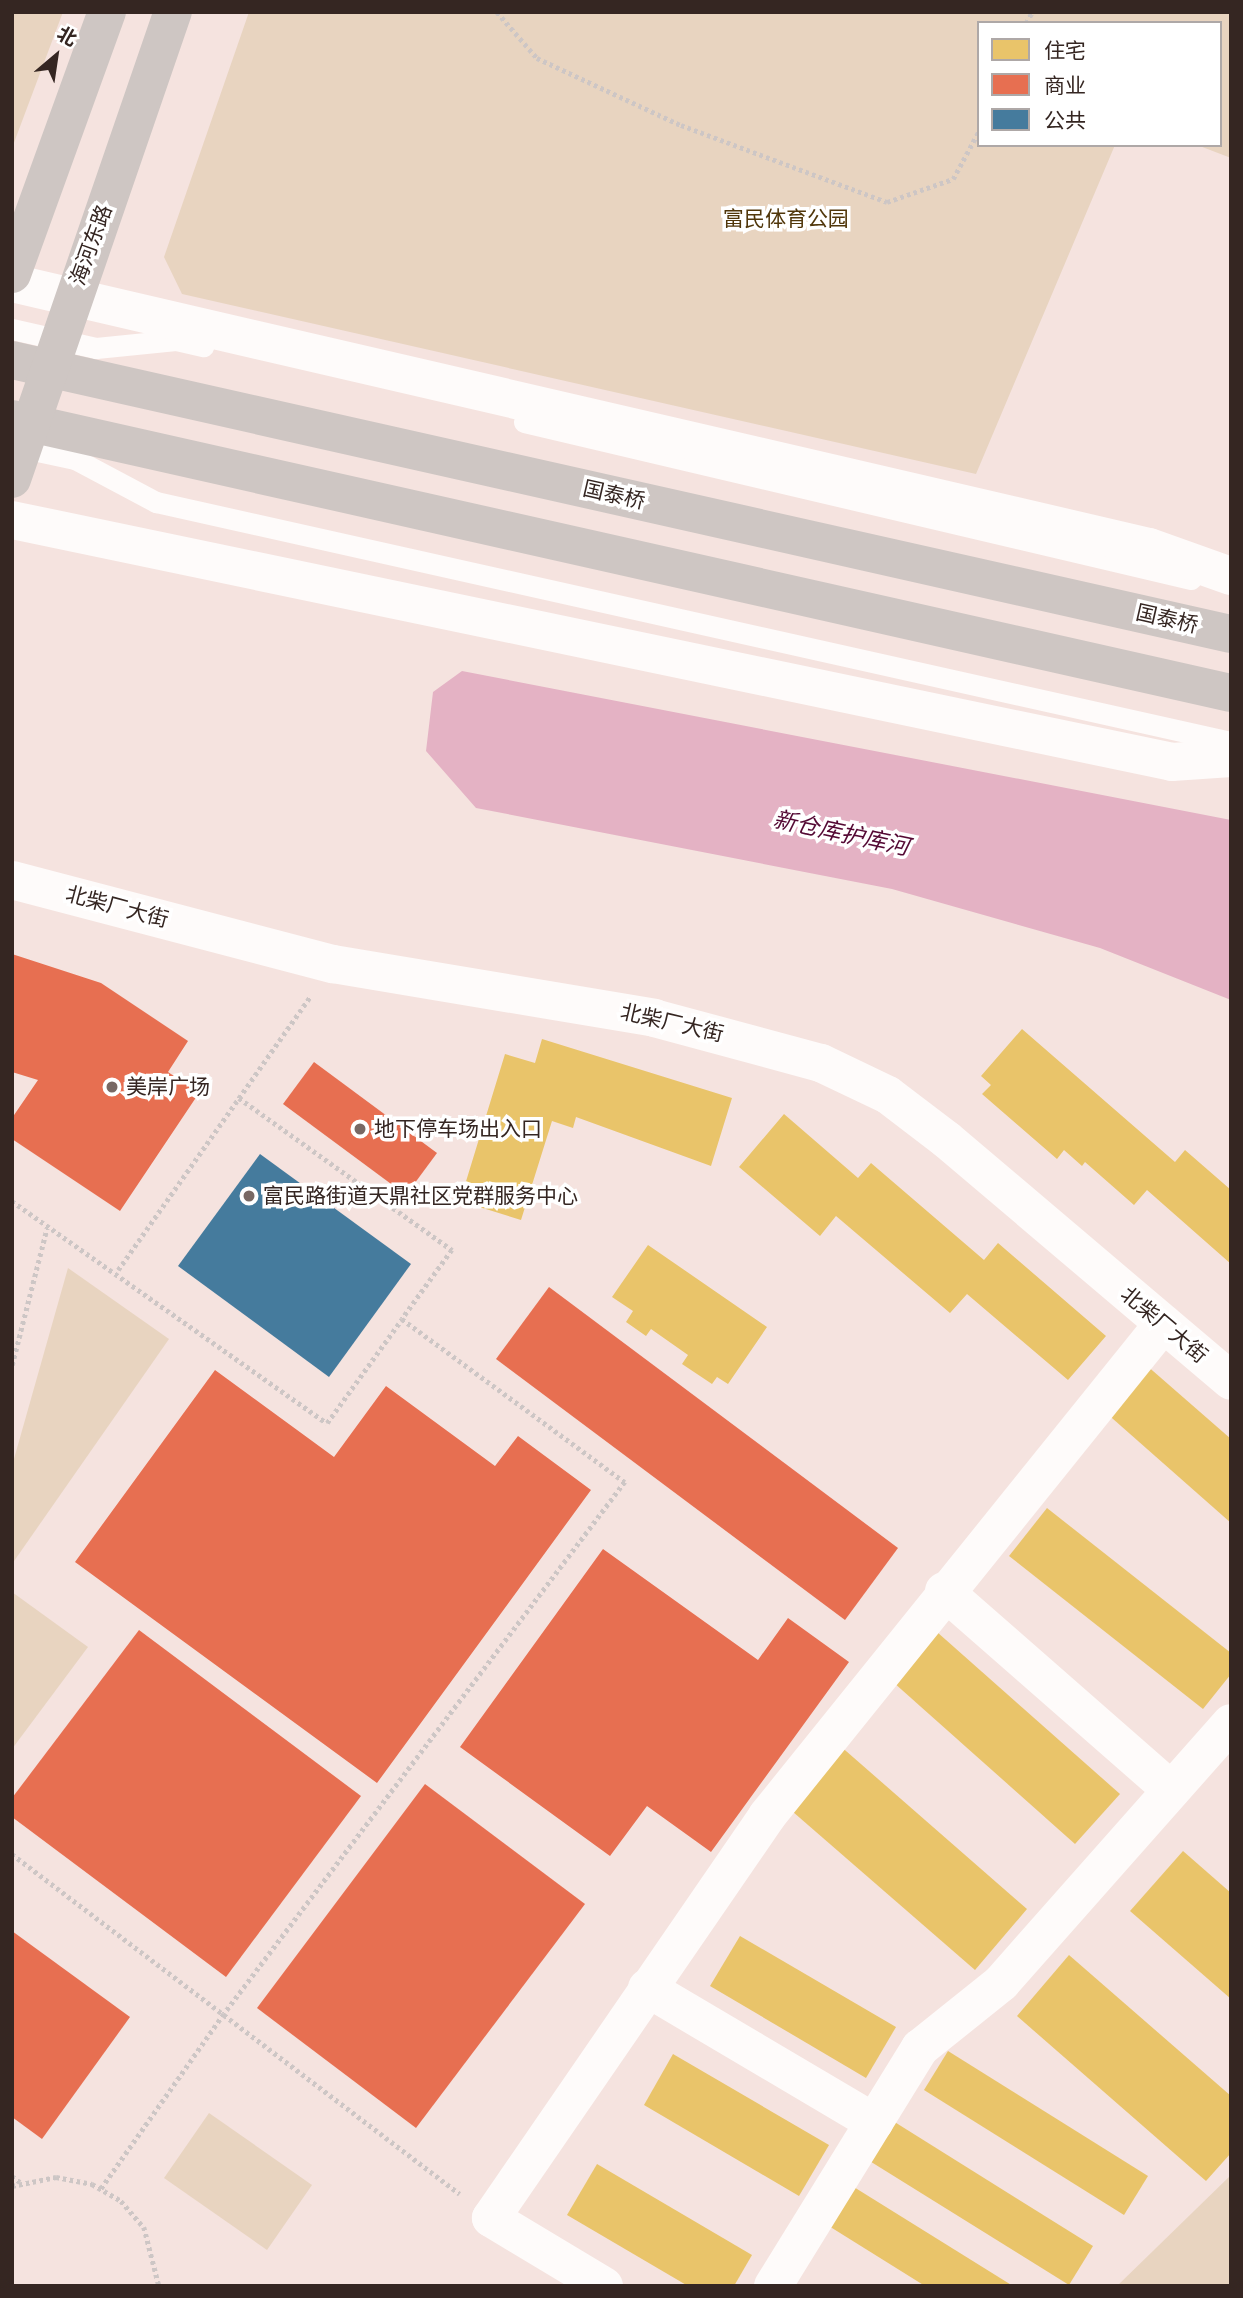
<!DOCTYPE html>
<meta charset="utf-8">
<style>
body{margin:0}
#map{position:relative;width:1243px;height:2298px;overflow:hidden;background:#f5e3df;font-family:"Source Sans 3","Noto Sans SC",sans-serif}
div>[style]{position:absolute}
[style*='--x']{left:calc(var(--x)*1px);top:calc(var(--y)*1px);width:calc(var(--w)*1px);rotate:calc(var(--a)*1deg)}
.green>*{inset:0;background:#e8d4c0}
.water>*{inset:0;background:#e4b2c4}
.homes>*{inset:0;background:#e9c46a}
.shops>*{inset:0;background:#e76f51}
.public>*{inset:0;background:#457b9d}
.path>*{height:4.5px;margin-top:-2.25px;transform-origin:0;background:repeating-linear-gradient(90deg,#cdc6c5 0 3.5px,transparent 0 7px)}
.service>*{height:21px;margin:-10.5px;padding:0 10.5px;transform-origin:10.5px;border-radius:10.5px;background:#fefbfa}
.minor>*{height:38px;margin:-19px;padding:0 19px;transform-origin:19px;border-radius:19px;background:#fefbfa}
.tertiary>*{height:38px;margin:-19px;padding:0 19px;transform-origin:19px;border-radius:19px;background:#fefbfa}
.secondary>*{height:38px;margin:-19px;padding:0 19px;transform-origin:19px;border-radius:19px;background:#cec6c3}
.dots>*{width:19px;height:19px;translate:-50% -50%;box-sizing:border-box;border:4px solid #fff;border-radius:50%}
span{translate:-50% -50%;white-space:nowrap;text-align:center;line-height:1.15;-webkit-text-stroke:7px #fff;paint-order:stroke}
.park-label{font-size:21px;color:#51370b}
.street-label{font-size:21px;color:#352622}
.poi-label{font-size:21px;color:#352622}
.left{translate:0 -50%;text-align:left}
.water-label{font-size:23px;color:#540934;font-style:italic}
.frame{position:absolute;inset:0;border:14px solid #352622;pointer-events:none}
.legend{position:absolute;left:977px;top:21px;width:245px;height:126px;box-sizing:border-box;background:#fff;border:2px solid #aea8a7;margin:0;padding:9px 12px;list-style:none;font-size:21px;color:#352622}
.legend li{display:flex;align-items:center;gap:14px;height:35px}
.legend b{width:35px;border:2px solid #aea8a7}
.north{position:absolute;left:21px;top:21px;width:70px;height:70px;-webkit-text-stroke:5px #fff;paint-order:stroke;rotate:29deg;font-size:19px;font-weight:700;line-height:28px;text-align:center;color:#352622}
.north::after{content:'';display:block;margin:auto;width:24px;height:32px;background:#352622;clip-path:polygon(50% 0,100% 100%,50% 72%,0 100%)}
</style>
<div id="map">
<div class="green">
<i style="clip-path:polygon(12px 12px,63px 12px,12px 148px)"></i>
<i style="clip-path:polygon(249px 12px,1231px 12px,1231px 158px,1197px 145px,1220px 145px,1220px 23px,979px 23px,979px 145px,1115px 145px,976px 474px,182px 294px,164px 257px)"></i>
<i style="clip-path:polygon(68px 1268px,169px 1339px,12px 1564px,12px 1466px)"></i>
<i style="clip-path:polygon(12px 1592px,88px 1647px,12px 1749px)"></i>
<i style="clip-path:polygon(209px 2113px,312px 2185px,267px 2250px,164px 2178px)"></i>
<i style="clip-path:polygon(1231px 2175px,1231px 2286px,1117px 2286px)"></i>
</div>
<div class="water">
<i style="clip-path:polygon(462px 671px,1231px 820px,1231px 1000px,1100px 948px,892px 889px,476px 808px,426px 751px,433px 692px)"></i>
</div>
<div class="homes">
<i style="clip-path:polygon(1022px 1029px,1175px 1162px,1185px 1150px,1231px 1190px,1231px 1264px,1147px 1190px,1134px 1205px,1085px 1162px,1082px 1166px,1064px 1150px,1057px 1159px,982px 1094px,991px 1085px,981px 1076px)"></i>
<i style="clip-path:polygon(542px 1039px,732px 1098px,711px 1166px,576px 1117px,573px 1128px,552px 1121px,521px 1220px,460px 1201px,505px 1054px,535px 1063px)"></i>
<i style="clip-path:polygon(784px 1114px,858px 1178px,871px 1163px,984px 1260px,998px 1243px,1106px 1336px,1068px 1380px,967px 1294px,950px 1313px,836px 1216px,820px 1236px,739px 1167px)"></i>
<i style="clip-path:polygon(648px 1245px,767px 1327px,728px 1384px,717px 1377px,712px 1384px,682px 1364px,688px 1355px,651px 1329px,646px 1336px,626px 1322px,633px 1311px,612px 1297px)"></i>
<i style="clip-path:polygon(1145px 1364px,1231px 1439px,1231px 1523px,1104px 1411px)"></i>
<i style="clip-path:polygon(1047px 1508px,1231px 1653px,1231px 1674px,1203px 1709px,1009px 1556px)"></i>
<i style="clip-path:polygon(937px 1632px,1120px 1794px,1075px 1844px,893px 1682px)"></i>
<i style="clip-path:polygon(838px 1744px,1027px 1909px,975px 1970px,785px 1805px)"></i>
<i style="clip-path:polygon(1183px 1851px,1231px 1893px,1231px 1999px,1130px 1911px)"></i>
<i style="clip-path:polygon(740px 1936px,896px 2027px,866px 2078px,710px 1986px)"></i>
<i style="clip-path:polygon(1069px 1955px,1231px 2096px,1231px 2153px,1206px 2181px,1017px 2016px)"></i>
<i style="clip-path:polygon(948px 2051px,1148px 2176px,1124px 2215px,924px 2090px)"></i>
<i style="clip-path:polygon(673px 2054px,829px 2145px,799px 2196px,644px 2105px)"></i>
<i style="clip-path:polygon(893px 2121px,1093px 2246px,1069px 2285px,868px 2160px)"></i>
<i style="clip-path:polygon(597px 2164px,752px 2255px,734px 2286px,688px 2286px,567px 2215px)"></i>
<i style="clip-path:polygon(849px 2184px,1013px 2286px,925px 2286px,824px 2223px)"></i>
</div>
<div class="shops">
<i style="clip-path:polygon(12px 954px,101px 983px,188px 1041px,168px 1072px,199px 1093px,120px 1211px,12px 1139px,12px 1118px,38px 1080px,12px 1072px)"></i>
<i style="clip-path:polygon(314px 1062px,437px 1153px,406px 1195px,283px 1104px)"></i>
<i style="clip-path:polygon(549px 1287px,898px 1548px,845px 1620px,496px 1359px)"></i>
<i style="clip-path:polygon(215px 1370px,334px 1457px,386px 1386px,495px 1466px,518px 1436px,591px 1490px,377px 1783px,75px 1562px)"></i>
<i style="clip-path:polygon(603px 1549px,758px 1660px,788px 1618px,849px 1662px,711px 1852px,647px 1806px,610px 1856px,460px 1747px)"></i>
<i style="clip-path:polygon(139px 1630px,361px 1796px,226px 1977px,12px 1817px,12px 1798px)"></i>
<i style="clip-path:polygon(425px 1784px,585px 1904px,416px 2128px,257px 2008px)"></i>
<i style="clip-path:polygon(12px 1931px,130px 2017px,42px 2139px,12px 2117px)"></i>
</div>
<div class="public">
<i style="clip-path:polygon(260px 1154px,411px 1264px,329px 1377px,178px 1266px)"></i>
</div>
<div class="path">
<i style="--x:497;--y:12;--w:61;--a:49"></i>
<i style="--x:537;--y:58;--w:159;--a:25"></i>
<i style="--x:681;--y:125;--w:220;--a:20.5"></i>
<i style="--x:887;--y:202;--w:70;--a:-19.2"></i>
<i style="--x:953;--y:179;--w:55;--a:-61.6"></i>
<i style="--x:1026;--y:23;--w:13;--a:-61"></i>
<i style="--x:239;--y:1098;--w:262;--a:35.5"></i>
<i style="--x:452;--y:1250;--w:85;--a:125.9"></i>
<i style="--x:12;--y:1201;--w:385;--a:35.2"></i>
<i style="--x:327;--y:1423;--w:128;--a:-54.2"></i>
<i style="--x:402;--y:1319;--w:276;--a:36.2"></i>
<i style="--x:625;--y:1482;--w:666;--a:127.01"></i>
<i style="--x:224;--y:2014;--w:214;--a:125.1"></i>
<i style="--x:118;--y:1270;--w:334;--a:-54.9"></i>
<i style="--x:12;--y:1365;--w:141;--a:-75.7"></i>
<i style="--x:12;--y:1854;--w:562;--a:37.2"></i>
<i style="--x:12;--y:2176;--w:10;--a:37"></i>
<i style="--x:12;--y:2186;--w:45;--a:-11.6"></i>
<i style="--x:56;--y:2177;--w:37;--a:11"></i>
<i style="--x:92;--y:2184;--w:34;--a:30"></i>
<i style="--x:121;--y:2201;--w:35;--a:49"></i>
<i style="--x:144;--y:2227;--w:61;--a:75.7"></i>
</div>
<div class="service">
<i style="--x:12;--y:329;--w:86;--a:12.7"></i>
<i style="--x:96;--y:348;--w:80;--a:-5.7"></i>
<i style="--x:176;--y:340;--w:28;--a:13"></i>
<i style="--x:524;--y:422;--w:685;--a:13.25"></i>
<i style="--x:14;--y:446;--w:62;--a:12"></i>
<i style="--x:75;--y:459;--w:92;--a:28"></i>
<i style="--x:156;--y:502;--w:1101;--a:12.59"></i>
</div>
<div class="minor">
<i style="--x:12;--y:880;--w:332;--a:14.7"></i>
<i style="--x:333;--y:964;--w:326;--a:9.5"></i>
<i style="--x:654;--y:1018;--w:173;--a:15.1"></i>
<i style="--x:821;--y:1063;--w:74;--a:25.5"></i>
<i style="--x:888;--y:1095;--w:74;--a:37.3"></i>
<i style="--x:947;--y:1140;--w:372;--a:40.3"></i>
<i style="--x:944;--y:1591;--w:302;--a:41.2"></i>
<i style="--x:647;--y:1988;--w:264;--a:30.6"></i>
<i style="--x:604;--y:2286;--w:132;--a:-149"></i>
<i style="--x:491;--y:2218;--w:488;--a:-55.5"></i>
<i style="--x:767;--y:1816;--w:632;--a:-51.17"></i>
<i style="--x:773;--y:2286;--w:280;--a:-58.3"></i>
<i style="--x:920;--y:2048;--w:104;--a:-38.7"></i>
<i style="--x:1001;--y:1983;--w:347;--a:-48.5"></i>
</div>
<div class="tertiary">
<i style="--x:12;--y:283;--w:1167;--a:13.07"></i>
<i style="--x:1149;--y:547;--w:87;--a:19.5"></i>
<i style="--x:12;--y:520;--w:1185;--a:11.78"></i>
<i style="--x:1172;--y:762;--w:59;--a:-3.9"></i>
</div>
<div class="secondary">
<i style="--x:12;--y:274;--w:279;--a:-70.1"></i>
<i style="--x:12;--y:360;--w:1249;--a:12.67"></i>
<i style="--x:12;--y:419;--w:1249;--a:12.67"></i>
<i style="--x:12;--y:479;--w:494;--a:-71"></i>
</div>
<div class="dots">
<i style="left:112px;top:1087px;background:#786864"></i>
<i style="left:360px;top:1129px;background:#786864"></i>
<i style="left:249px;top:1196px;background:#786864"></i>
</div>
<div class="park-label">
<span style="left:786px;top:219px">富民体育公园</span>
</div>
<div class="street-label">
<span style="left:91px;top:245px;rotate:-70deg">海河东路</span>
<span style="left:614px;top:495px;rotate:13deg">国泰桥</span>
<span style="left:1167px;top:619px;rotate:13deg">国泰桥</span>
<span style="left:117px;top:907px;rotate:15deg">北柴厂大街</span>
<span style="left:672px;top:1023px;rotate:13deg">北柴厂大街</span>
<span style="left:1164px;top:1325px;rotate:40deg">北柴厂大街</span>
</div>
<div class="poi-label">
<span class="left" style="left:126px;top:1087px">美岸广场</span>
<span class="left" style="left:374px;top:1129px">地下停车场出入口</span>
<span class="left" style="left:263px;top:1196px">富民路街道天鼎社区党群服务中心</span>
</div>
<div class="water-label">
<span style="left:841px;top:834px;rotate:12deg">新仓库护库河</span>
</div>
<div class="frame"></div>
<ul class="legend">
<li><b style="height:19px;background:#e9c46a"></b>住宅</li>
<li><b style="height:19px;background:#e76f51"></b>商业</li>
<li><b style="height:19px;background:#457b9d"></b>公共</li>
</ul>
<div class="north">北</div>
</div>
